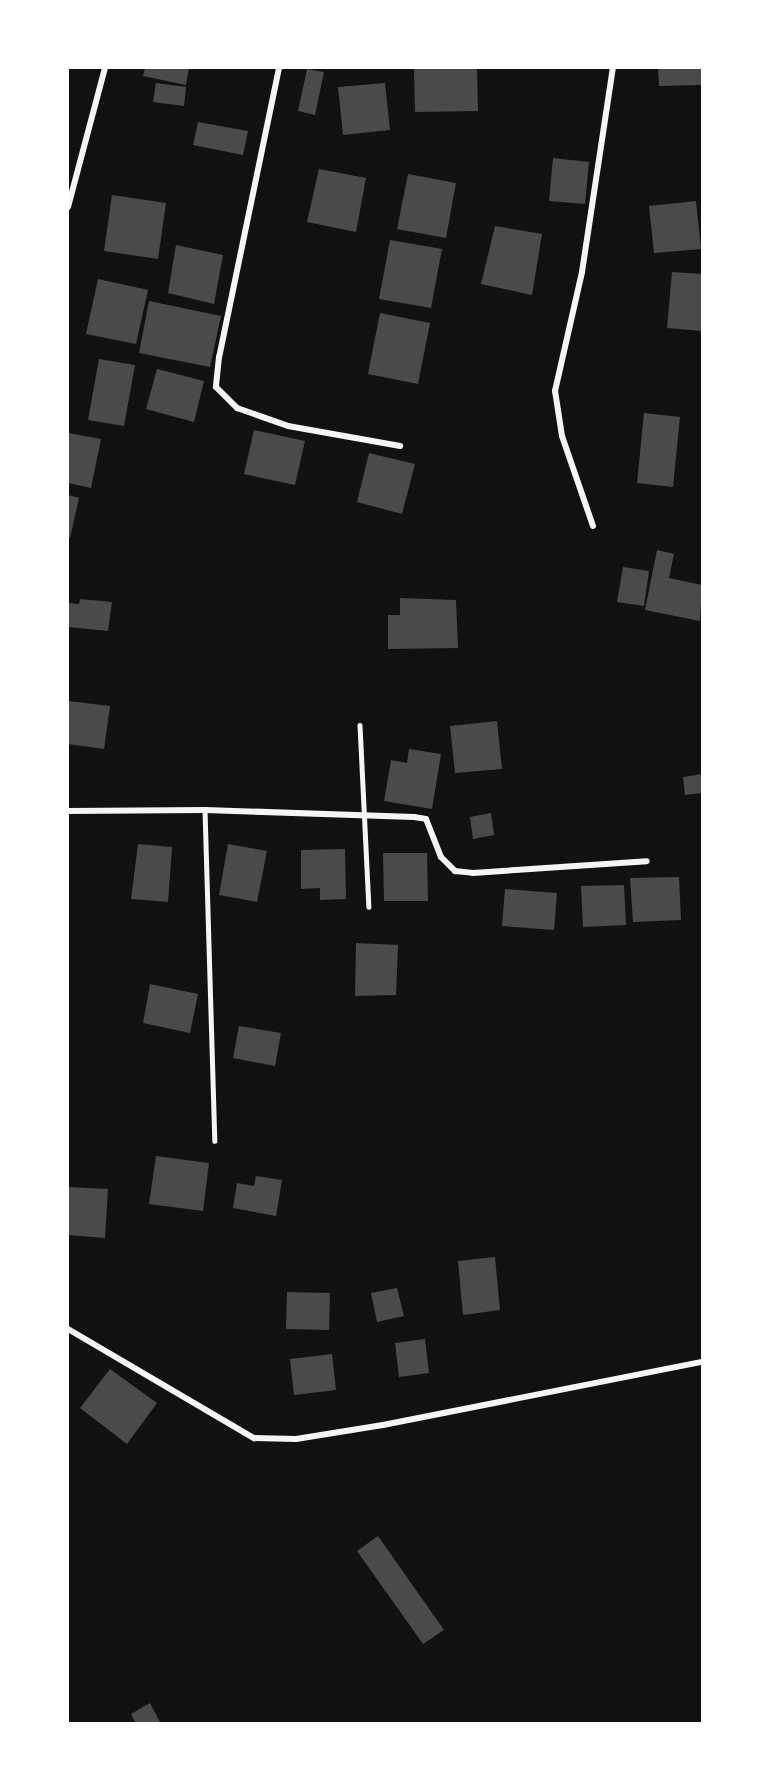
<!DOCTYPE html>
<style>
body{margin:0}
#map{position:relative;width:770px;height:1791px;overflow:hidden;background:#111;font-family:"Open Sans",sans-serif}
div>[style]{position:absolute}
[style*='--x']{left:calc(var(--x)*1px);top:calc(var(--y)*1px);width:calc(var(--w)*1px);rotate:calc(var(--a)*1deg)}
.building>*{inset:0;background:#4a4a4a}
.service>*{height:4.5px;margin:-2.25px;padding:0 2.25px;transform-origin:2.25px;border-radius:2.25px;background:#f5f5f5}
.minor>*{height:6px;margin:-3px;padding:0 3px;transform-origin:3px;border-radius:3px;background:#f5f5f5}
span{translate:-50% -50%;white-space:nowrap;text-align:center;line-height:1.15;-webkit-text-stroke:6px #fff;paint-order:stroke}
.frame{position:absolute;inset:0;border:69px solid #fff;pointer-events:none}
</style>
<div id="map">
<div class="building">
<i style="clip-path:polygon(145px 68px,189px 68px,186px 85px,143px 76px)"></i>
<i style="clip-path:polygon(414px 68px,477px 68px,478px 111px,415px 112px)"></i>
<i style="clip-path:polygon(658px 68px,702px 68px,702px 85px,659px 86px)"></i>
<i style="clip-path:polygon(307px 69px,324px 72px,315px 115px,298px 111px)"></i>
<i style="clip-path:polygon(156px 83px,186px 87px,184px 106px,153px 102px)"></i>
<i style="clip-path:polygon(385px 83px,390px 130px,343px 135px,338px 87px)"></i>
<i style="clip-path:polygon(198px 122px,248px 131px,243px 155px,193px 145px)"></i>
<i style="clip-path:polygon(553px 158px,589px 162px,585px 204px,549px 201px)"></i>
<i style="clip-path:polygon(319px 169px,366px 178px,356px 232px,307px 222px)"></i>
<i style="clip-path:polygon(408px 174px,456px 183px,446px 238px,397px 229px)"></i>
<i style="clip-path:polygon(112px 195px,166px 203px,158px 259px,104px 251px)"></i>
<i style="clip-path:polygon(696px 201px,701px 249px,654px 253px,649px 206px)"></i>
<i style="clip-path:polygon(495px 226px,542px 234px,532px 295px,481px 284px)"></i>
<i style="clip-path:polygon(390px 240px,442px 249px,431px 308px,379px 299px)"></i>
<i style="clip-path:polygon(176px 245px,223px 255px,214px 304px,168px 293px)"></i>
<i style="clip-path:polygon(672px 272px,702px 274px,702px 331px,667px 328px)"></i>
<i style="clip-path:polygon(98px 279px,148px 290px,136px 344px,86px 334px)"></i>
<i style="clip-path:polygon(149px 301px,221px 316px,210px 367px,139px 353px)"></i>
<i style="clip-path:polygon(380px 313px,430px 323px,418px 384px,368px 374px)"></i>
<i style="clip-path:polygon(99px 359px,135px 365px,124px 426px,88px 420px)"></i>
<i style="clip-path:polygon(157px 369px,204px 381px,194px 422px,146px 409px)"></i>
<i style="clip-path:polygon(644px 413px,680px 417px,673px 487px,637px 483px)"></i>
<i style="clip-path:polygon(254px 430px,305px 441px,295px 485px,244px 474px)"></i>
<i style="clip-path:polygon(68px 433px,101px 439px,91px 488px,68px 483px)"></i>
<i style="clip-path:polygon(369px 453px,415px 464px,402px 514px,357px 502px)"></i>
<i style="clip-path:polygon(68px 495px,79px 498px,70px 538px,68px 538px)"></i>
<i style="clip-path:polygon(657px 550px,674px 554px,669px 578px,702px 585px,700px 621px,645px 610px)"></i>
<i style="clip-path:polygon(623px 567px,649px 571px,644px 606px,617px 602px)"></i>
<i style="clip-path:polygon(400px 598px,456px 600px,458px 648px,388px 649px,388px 615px,400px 615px)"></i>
<i style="clip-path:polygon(80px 599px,112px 602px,108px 631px,68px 627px,68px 603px,79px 604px)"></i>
<i style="clip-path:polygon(68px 701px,110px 706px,104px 749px,68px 744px)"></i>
<i style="clip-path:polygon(497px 721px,502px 769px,455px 773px,450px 726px)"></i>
<i style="clip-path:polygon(409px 749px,441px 754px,432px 809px,384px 801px,391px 760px,407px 763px)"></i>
<i style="clip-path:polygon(702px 774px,702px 793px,685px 795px,683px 777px)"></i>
<i style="clip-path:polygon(491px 813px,494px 835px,473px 839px,470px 817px)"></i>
<i style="clip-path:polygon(138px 844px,172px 847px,168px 902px,131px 899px)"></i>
<i style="clip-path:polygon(228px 844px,267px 851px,257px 902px,219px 895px)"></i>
<i style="clip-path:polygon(345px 849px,346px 899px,320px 900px,320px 888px,301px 889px,301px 850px)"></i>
<i style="clip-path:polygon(383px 853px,427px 853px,428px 901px,384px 901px)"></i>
<i style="clip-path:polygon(679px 877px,681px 920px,633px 922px,630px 878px)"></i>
<i style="clip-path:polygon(624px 885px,626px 925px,583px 927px,581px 886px)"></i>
<i style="clip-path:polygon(505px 889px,557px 893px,554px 930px,502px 926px)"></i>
<i style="clip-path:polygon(356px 943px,398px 945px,396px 995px,355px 996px)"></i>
<i style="clip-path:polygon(150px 984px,198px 994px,190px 1033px,143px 1023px)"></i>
<i style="clip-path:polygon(239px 1026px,281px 1033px,275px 1066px,233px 1058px)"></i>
<i style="clip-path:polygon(156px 1156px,209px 1163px,203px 1211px,149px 1204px)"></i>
<i style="clip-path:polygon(256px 1176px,282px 1180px,276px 1216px,233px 1208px,237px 1183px,254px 1186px)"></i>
<i style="clip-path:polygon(68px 1187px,108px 1189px,105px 1238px,68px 1235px)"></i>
<i style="clip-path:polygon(495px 1257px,500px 1310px,463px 1315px,458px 1261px)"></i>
<i style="clip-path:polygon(397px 1288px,404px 1316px,377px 1322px,371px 1293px)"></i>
<i style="clip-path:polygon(287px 1292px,330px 1293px,329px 1330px,286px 1329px)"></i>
<i style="clip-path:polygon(425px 1339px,429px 1373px,399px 1377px,395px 1343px)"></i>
<i style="clip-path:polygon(332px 1354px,336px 1390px,294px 1395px,290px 1359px)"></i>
<i style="clip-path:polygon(110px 1369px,157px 1403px,127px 1444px,80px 1408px)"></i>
<i style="clip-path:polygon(378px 1536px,444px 1630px,423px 1644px,357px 1551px)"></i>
<i style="clip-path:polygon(150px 1703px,161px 1724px,136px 1724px,131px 1714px)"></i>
</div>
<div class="service">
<i style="--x:360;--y:725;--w:182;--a:87.2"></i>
<i style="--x:205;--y:810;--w:331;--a:88.3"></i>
</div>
<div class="minor">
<i style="--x:279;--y:68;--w:295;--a:101.7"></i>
<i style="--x:219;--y:357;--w:30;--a:96"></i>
<i style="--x:216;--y:387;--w:30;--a:45"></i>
<i style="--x:237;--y:408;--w:54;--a:19.4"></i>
<i style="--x:288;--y:426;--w:114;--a:10.1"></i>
<i style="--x:68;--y:207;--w:144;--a:-75.1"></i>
<i style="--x:593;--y:526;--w:95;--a:-109"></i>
<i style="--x:562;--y:436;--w:46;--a:-98.8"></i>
<i style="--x:555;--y:391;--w:122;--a:-77.2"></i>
<i style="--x:582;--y:272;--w:206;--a:-81.4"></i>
<i style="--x:68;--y:811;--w:137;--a:-0.4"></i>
<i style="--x:205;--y:810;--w:209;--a:1.9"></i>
<i style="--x:414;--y:817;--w:12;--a:9"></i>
<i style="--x:426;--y:819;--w:41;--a:68.5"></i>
<i style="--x:441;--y:857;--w:20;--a:45"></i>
<i style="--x:455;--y:871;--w:18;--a:6"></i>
<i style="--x:473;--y:873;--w:174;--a:-3.9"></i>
<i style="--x:68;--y:1329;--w:216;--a:30.4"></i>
<i style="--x:254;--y:1438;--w:42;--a:1.4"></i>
<i style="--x:296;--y:1439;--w:88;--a:-9.1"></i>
<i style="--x:383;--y:1425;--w:325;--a:-11.2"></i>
</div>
<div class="frame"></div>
</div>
